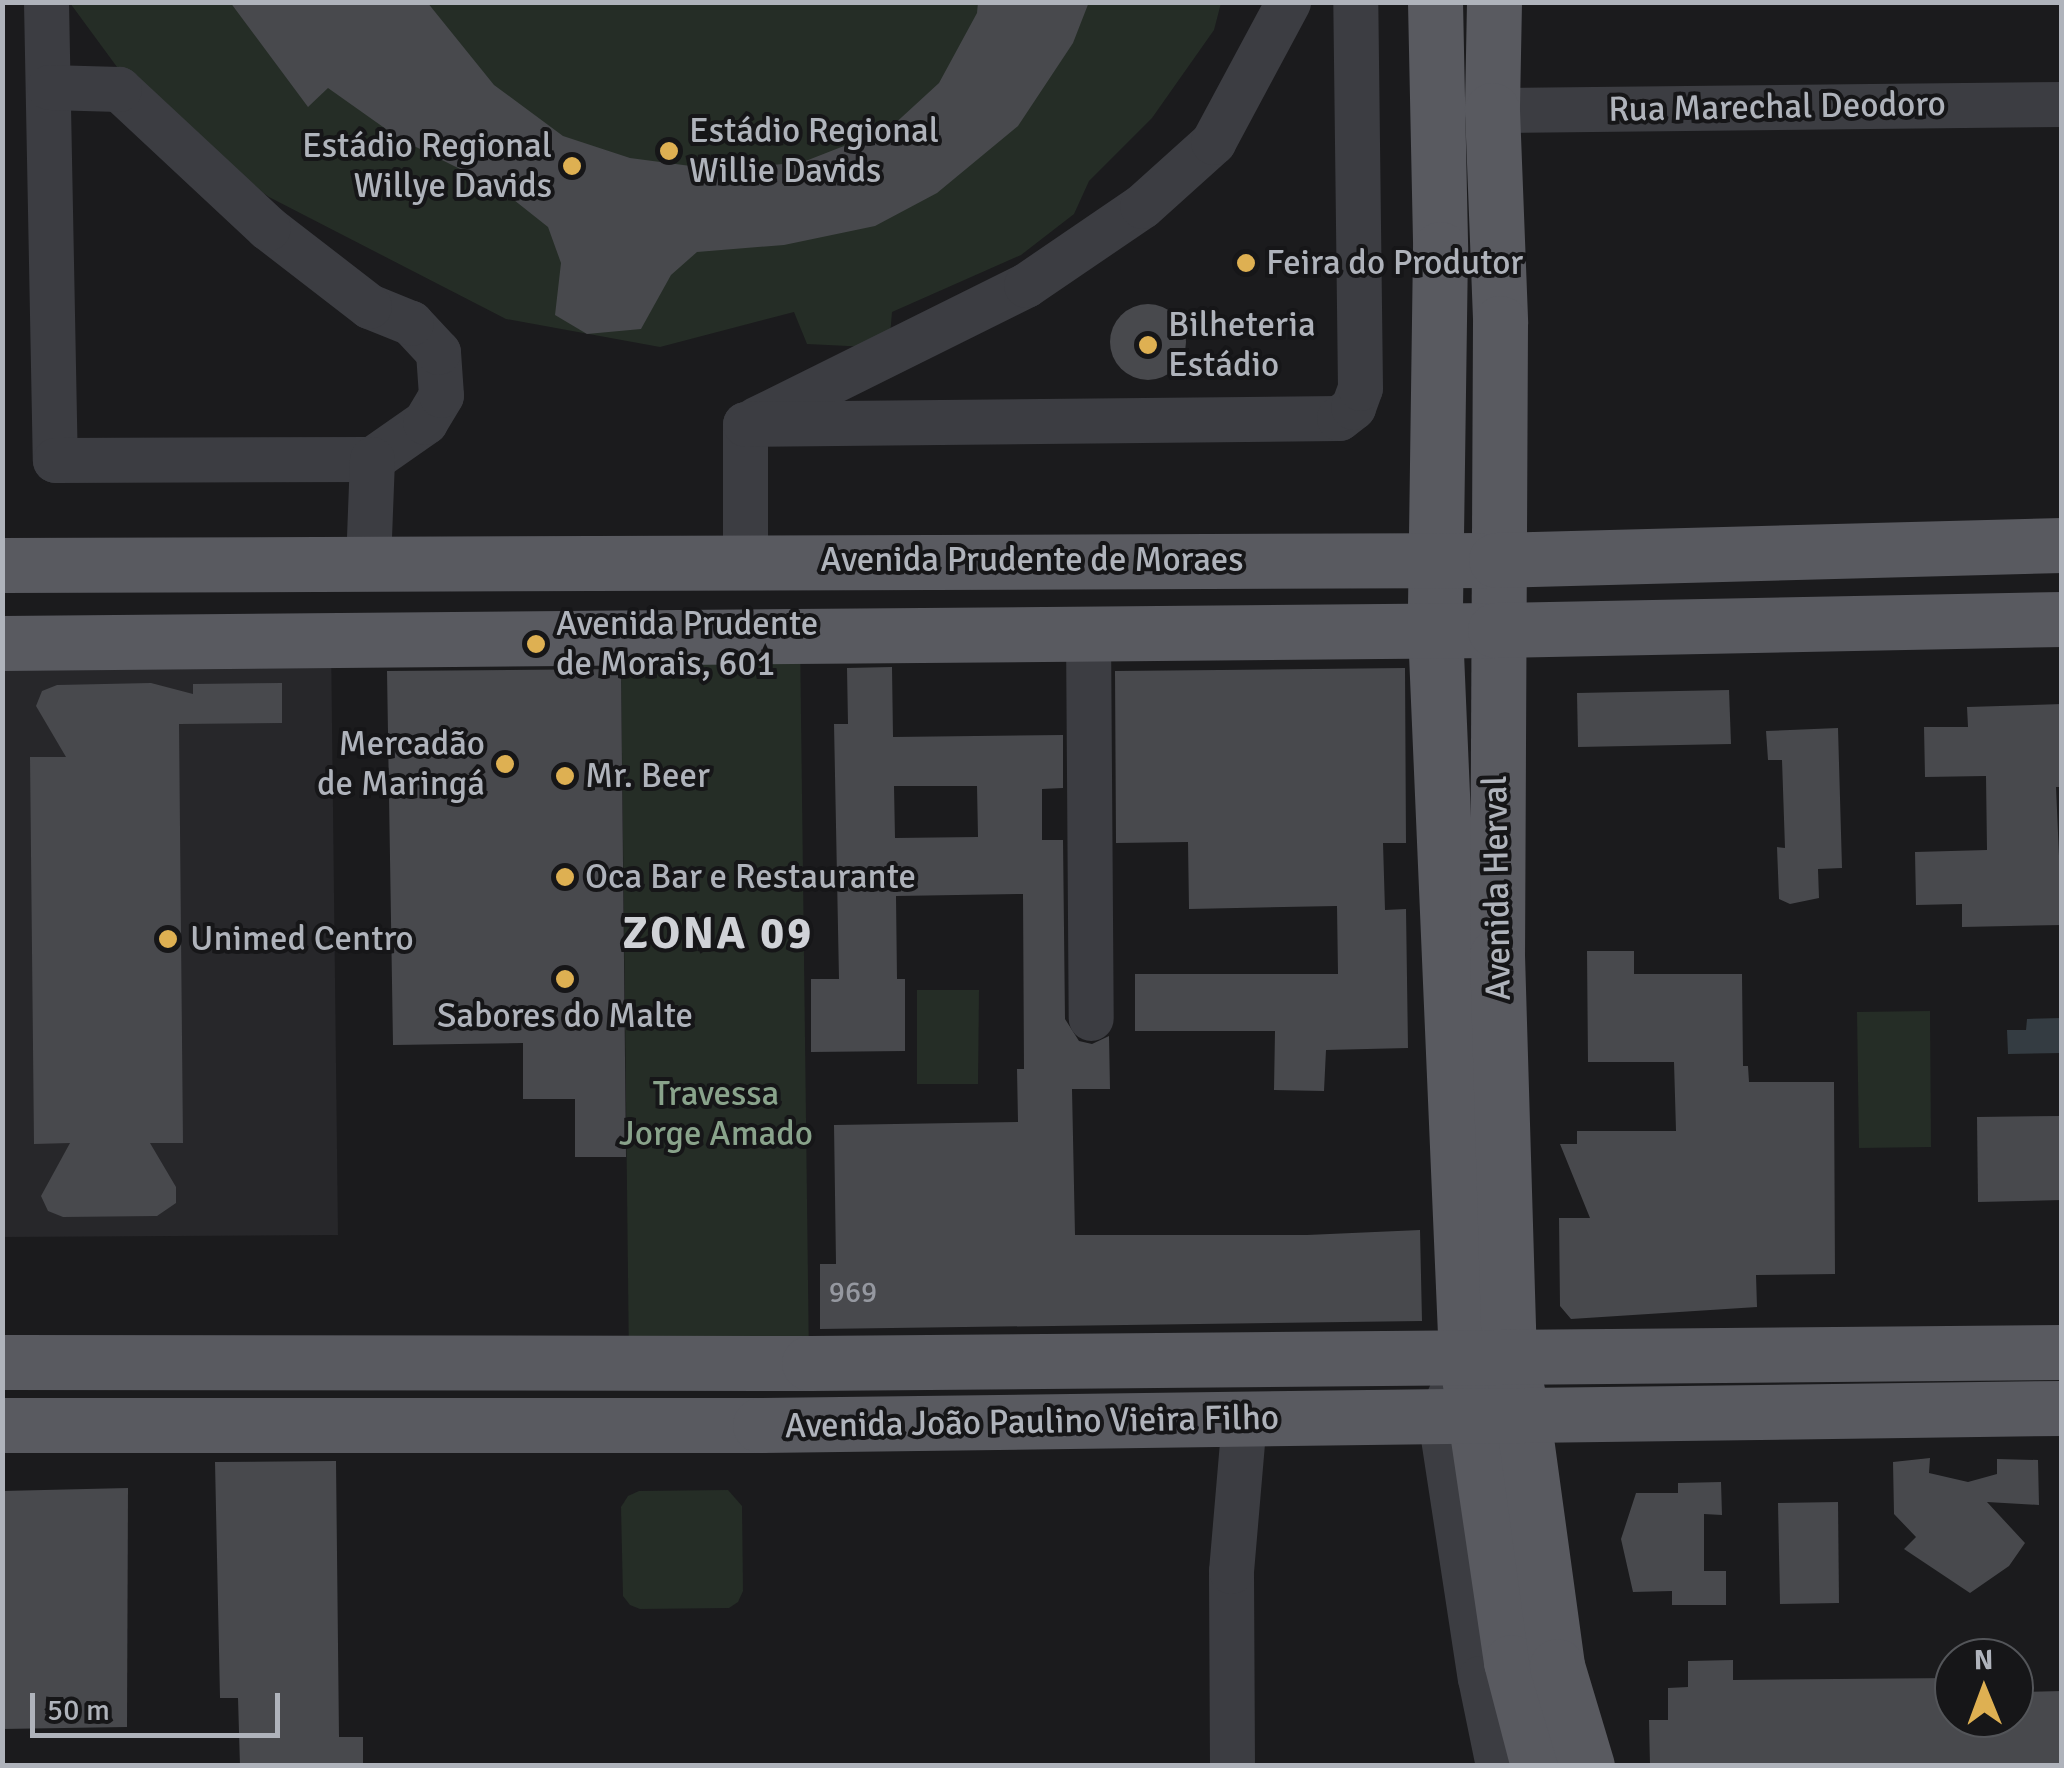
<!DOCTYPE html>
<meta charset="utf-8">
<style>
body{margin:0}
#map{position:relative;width:2064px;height:1768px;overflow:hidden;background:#1b1b1d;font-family:Signika,sans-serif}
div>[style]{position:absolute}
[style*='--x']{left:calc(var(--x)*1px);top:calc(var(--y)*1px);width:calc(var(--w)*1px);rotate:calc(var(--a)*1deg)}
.built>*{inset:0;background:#27272a}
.green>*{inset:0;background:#252d26}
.water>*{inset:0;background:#343c42}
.building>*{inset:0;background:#48494d}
.round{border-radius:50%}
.minor>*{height:45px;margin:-22.5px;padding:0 22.5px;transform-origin:22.5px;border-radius:22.5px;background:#3c3d42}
.major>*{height:55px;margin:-27.5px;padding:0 27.5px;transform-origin:27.5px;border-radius:27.5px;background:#595a60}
.dots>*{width:28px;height:28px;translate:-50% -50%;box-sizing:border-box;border:5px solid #161618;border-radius:50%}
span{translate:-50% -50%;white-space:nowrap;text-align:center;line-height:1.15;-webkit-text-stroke:8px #161618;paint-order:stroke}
.number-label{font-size:30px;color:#9598a0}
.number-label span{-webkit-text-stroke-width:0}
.street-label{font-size:35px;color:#afb3bb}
.poi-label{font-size:35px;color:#afb3bb}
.left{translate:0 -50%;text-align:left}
.right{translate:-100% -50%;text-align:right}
.park-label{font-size:35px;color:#89a38b}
.district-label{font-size:45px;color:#d0d2d7;font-weight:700;letter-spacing:2.5px}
.frame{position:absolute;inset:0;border:5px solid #afb3bb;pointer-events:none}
.north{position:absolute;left:1934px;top:1638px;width:100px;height:100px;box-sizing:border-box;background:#161618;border:2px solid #535559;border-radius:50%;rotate:359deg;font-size:28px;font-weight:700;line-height:40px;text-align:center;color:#afb3bb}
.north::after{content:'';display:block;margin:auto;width:35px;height:45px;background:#deb052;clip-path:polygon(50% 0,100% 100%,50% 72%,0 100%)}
.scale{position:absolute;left:30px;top:1693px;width:250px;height:45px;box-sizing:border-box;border:5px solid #afb3bb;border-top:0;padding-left:12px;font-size:30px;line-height:35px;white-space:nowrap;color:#afb3bb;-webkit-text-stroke:8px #161618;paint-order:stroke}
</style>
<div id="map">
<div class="built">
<i style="clip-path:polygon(331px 639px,338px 1235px,3px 1237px,2px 643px)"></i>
</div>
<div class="green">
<i style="clip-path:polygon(70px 3px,1221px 3px,1214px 30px,1152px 118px,1089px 181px,1074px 214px,1021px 255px,892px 312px,889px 348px,807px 344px,794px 312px,660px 347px,506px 319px,269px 197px,153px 116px)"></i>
<i style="clip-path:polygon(800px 634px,809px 1363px,629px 1363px,621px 662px)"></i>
<i style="clip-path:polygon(917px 990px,979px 990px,978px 1084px,917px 1084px)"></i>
<i style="clip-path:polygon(1930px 1011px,1931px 1147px,1859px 1148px,1857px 1012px)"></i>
<i style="clip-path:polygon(728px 1490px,742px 1506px,743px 1591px,738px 1602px,729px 1608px,640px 1609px,630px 1605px,623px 1596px,621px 1507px,628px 1496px,639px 1491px)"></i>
</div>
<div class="water">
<i style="clip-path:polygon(2061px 1018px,2061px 1053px,2008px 1054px,2007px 1030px,2026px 1030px,2027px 1019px)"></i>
</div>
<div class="building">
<i style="clip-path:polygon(230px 2px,427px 2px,494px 85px,563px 136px,630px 158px,721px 170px,803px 162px,890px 128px,939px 83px,977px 13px,978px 2px,1089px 2px,1073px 43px,1018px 126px,937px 193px,875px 226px,784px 245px,697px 252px,671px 275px,641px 329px,587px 334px,555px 315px,561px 263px,548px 227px,500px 189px,400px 139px,328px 88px,308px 107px)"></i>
<i class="round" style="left:1110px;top:304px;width:76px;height:76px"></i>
<i style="clip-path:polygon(evenodd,892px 667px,893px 737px,1063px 735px,1063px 788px,1042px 789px,1042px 840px,1063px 840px,1065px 1019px,1079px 1041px,1092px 1044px,1109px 1036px,1110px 1089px,1072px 1089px,1075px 1235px,1307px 1235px,1420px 1230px,1422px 1321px,820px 1329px,820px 1264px,836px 1264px,834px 1125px,1018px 1122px,1017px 1069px,1024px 1069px,1023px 894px,896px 896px,897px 979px,905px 979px,905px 1051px,811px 1052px,811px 979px,839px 979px,834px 724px,848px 724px,847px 668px,892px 667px,894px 786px,977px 786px,978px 837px,895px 838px,894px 786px)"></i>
<i style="clip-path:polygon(1405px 668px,1406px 843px,1383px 843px,1385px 910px,1406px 909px,1408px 1048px,1326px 1050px,1324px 1091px,1274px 1090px,1275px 1031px,1135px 1031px,1135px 974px,1338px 974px,1337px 906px,1189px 909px,1188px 842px,1116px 843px,1115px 671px)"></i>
<i style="clip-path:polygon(621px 669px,626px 1157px,575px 1157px,575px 1099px,523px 1099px,523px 1043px,393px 1045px,387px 671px)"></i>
<i style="clip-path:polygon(151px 683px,193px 694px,193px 684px,282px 683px,282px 723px,179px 724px,183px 1143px,150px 1143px,176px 1187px,176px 1203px,157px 1216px,63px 1217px,48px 1211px,41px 1196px,70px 1143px,34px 1144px,30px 757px,66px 757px,36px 706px,42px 691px,57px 685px)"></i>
<i style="clip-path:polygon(1729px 690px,1731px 744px,1578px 747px,1577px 693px)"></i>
<i style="clip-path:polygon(2062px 704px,2062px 787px,2056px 787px,2062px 925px,1962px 927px,1962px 904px,1916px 905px,1915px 852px,1987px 850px,1986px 776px,1925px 777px,1924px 727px,1968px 727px,1967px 707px)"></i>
<i style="clip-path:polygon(1838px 728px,1842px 868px,1818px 869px,1819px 898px,1790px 904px,1779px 899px,1777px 847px,1785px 848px,1782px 760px,1768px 760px,1766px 731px)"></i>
<i style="clip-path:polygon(1587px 951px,1634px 951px,1634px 974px,1742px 974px,1743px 1066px,1748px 1066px,1749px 1082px,1834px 1082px,1835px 1274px,1756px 1275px,1757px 1307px,1571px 1319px,1560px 1306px,1559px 1218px,1590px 1218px,1560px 1144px,1577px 1144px,1577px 1131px,1676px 1131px,1674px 1062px,1588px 1062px)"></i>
<i style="clip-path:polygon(2062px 1116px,2062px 1200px,1978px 1202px,1977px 1117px)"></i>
<i style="clip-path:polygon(1930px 1458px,1929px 1473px,1968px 1482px,1997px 1474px,1997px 1459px,2038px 1460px,2039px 1505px,1987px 1502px,2025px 1543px,2009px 1566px,1970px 1593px,1904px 1549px,1916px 1537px,1894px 1514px,1893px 1462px)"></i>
<i style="clip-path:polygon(336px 1461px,339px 1737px,363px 1737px,363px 1766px,240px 1766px,238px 1698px,220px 1698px,215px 1462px)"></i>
<i style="clip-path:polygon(1721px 1482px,1722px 1515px,1704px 1514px,1704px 1571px,1726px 1571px,1726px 1605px,1672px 1605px,1672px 1591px,1633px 1592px,1621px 1539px,1636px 1493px,1678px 1493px,1678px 1483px)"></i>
<i style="clip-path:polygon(128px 1488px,127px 1727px,2px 1729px,2px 1491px)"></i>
<i style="clip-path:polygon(1838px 1502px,1839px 1603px,1780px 1604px,1778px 1503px)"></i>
<i style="clip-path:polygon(1733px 1660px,1733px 1680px,1954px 1678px,1954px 1718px,2014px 1718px,2014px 1692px,2062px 1691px,2062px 1766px,1650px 1765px,1649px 1720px,1668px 1720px,1668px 1688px,1688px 1687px,1688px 1661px)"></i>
</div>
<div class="minor">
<i style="--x:46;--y:2;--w:458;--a:88.9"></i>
<i style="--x:55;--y:460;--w:317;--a:-0.2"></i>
<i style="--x:372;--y:459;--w:65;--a:-34.9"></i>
<i style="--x:425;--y:422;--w:31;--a:-59"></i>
<i style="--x:441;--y:395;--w:43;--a:-94"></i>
<i style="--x:438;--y:352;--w:40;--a:-133"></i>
<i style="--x:411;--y:323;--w:45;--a:-158"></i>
<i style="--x:369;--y:306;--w:128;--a:-142.3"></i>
<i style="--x:268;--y:228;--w:204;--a:-137"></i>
<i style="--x:119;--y:89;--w:70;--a:-178.4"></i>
<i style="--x:1492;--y:110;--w:570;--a:-0.6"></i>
<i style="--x:756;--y:419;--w:301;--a:-26.4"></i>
<i style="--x:1026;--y:285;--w:140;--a:-34.3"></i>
<i style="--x:1142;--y:206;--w:96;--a:-42"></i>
<i style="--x:1213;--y:142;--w:159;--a:-61.8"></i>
<i style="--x:745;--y:561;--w:137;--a:-90"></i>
<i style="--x:745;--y:424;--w:594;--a:-0.58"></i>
<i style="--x:1339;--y:418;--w:18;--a:-38"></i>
<i style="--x:1353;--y:407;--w:20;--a:-70"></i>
<i style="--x:1360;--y:388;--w:386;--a:-90.7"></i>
<i style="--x:368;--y:563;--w:104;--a:-87.8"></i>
<i style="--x:1088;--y:631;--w:387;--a:89.6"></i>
<i style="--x:1454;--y:1385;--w:36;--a:113"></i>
<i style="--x:1440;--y:1418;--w:263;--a:81.3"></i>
<i style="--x:1480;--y:1678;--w:90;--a:78.4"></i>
<i style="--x:1232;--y:1766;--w:195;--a:-90.3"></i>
<i style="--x:1231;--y:1571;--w:152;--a:-85.1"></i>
</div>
<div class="major">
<i style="--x:1435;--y:2;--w:247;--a:88.8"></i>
<i style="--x:1440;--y:249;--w:381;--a:90.8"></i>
<i style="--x:1435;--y:630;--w:728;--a:87.56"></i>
<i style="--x:1466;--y:1357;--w:308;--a:81.6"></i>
<i style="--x:1511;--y:1662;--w:107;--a:75.4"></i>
<i style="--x:1494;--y:2;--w:108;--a:91.1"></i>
<i style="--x:1492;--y:110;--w:213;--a:87.8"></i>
<i style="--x:1500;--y:323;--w:632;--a:90.27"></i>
<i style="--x:1497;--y:955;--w:401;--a:88.3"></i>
<i style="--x:1509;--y:1356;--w:63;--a:77.1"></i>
<i style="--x:1523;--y:1417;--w:251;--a:82.2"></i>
<i style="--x:1557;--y:1666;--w:104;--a:73.3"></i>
<i style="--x:2;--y:565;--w:1494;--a:-0.19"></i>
<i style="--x:1496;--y:560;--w:566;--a:-1.52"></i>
<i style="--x:2;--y:643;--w:1493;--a:-0.5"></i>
<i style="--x:1495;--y:630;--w:567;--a:-1.11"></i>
<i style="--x:2;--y:1362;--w:807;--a:0.07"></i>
<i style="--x:809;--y:1363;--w:1253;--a:-0.5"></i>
<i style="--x:2;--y:1425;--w:758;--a:0"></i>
<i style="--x:760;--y:1425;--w:1302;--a:-0.75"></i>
</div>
<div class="dots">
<i style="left:669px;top:151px;background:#deb052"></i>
<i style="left:572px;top:166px;background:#deb052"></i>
<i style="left:1246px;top:263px;background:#deb052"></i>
<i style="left:1148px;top:345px;background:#deb052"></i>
<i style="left:536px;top:644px;background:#deb052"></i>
<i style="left:505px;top:764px;background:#deb052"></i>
<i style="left:565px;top:776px;background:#deb052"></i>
<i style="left:565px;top:877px;background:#deb052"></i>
<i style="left:168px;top:939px;background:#deb052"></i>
<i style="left:565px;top:979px;background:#deb052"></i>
</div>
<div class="number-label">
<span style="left:853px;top:1293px">969</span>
</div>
<div class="street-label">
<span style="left:1777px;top:107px;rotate:-1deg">Rua Marechal Deodoro</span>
<span style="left:1032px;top:560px">Avenida Prudente de Moraes</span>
<span style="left:1497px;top:888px;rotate:-91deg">Avenida Herval</span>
<span style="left:1032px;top:1422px;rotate:-1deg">Avenida João Paulino Vieira Filho</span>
</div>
<div class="poi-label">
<span class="left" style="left:689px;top:151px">Estádio Regional<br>Willie Davids</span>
<span class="right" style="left:552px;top:166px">Estádio Regional<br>Willye Davids</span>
<span class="left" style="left:1266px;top:263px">Feira do Produtor</span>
<span class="left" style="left:1168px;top:345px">Bilheteria<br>Estádio</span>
<span class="left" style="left:556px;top:644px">Avenida Prudente<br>de Morais, 601</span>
<span class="right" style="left:485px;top:764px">Mercadão<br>de Maringá</span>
<span class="left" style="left:585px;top:776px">Mr. Beer</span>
<span class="left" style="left:585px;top:877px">Oca Bar e Restaurante</span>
<span class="left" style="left:190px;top:939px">Unimed Centro</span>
<span style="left:565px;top:1016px">Sabores do Malte</span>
</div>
<div class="park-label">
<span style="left:716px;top:1114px">Travessa<br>Jorge Amado</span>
</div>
<div class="district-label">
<span style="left:718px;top:934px">ZONA 09</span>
</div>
<div class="frame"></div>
<div class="north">N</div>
<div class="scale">50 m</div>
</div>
